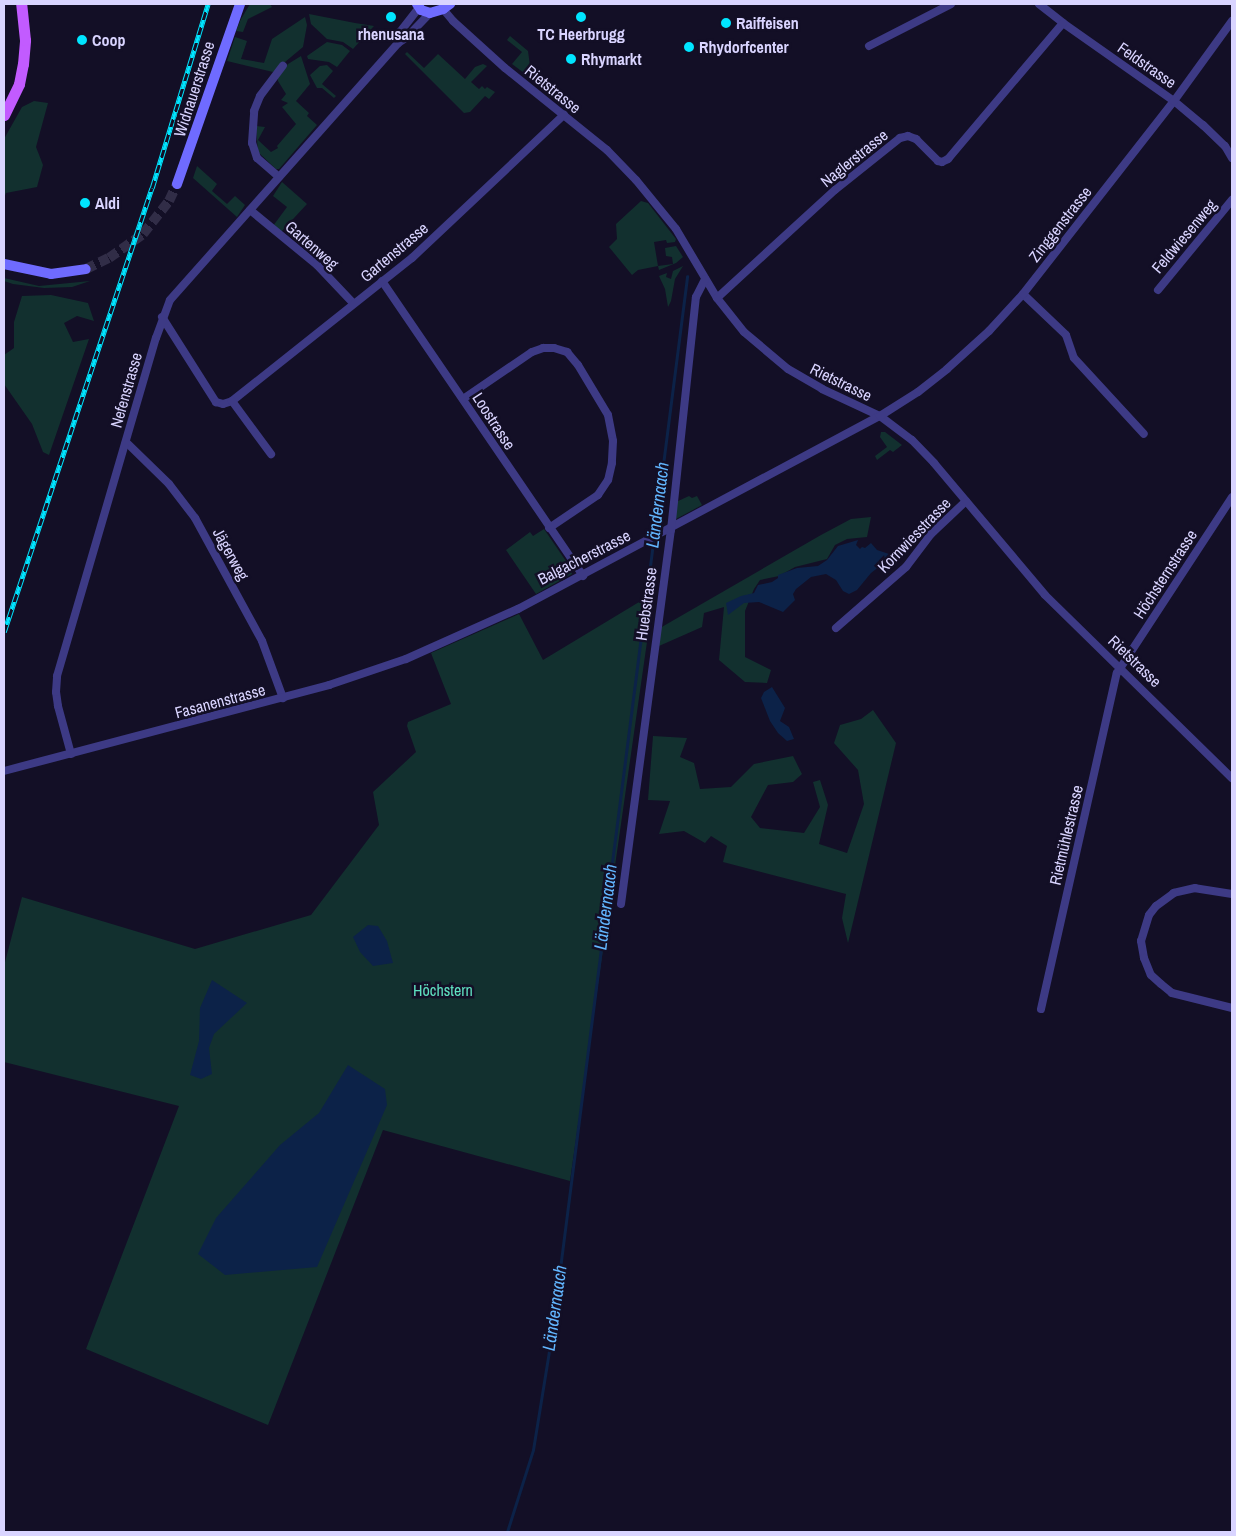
<!DOCTYPE html>
<meta charset="utf-8">
<style>
body{margin:0}
#map{position:relative;width:1236px;height:1536px;overflow:hidden;background:#130f26;font-family:"Archivo Narrow",sans-serif}
div>[style]{position:absolute}
[style*='--x']{left:calc(var(--x)*1px);top:calc(var(--y)*1px);width:calc(var(--w)*1px);rotate:calc(var(--a)*1deg)}
.green>*{inset:0;background:#12302f}
.water>*{inset:0;background:#0c2248}
.stream>*{height:2.5px;margin:-1.25px;padding:0 1.25px;transform-origin:1.25px;border-radius:1.25px;background:#0c2248}
.secondary-tunnel>*{height:10px;margin-top:-5px;transform-origin:0;background:repeating-linear-gradient(90deg,#312d47 0 10px,transparent 0 15px)}
.street>*{height:8px;margin:-4px;padding:0 4px;transform-origin:4px;border-radius:4px;background:#3d3a85}
.secondary>*{height:10px;margin:-5px;padding:0 5px;transform-origin:5px;border-radius:5px;background:#6f6bff}
.primary>*{height:11px;margin:-5.5px;padding:0 5.5px;transform-origin:5.5px;border-radius:5.5px;background:#c25bff}
.rail>*{height:4.5px;margin-top:-2.25px;transform-origin:0;background:repeating-linear-gradient(90deg,#130f26 0 8px,#00e5ff 0 16px);box-sizing:border-box;border-block:1px solid #00e5ff}
.dots>*{width:14px;height:14px;translate:-50% -50%;box-sizing:border-box;border:2px solid #130f26;border-radius:50%}
span{translate:-50% -50%;white-space:nowrap;text-align:center;line-height:1.15;-webkit-text-stroke:5px #130f26;paint-order:stroke}
.poi-label{font-size:16px;color:#d9d4ff;font-weight:700}
.left{translate:0 -50%;text-align:left}
.street-label{font-size:16px;color:#d9d4ff}
.park-label{font-size:16px;color:#5fe0c0}
.water-label{font-size:18px;color:#62b6ff;font-style:italic}
.frame{position:absolute;inset:0;border:5px solid #d9d4ff;pointer-events:none}
</style>
<div id="map">
<div class="green">
<i style="clip-path:polygon(250px 4px,270px 4px,272px 7px,248px 19px,243px 32px,236px 31px,241px 19px)"></i>
<i style="clip-path:polygon(309px 14px,355px 23px,374px 26px,353px 49px,343px 42px,327px 39px,311px 24px)"></i>
<i style="clip-path:polygon(305px 17px,307px 25px,303px 47px,273px 72px,227px 61px,235px 37px,247px 41px,241px 59px,264px 63px,272px 39px)"></i>
<i style="clip-path:polygon(510px 36px,528px 51px,530px 66px,524px 73px,512px 64px,522px 52px,507px 40px)"></i>
<i style="clip-path:polygon(327px 42px,342px 45px,350px 51px,337px 67px,329px 62px,308px 59px,307px 56px)"></i>
<i style="clip-path:polygon(407px 52px,424px 68px,438px 54px,465px 79px,475px 67px,483px 64px,487px 66px,471px 82px,479px 89px,482px 86px,485px 89px,487px 87px,495px 92px,489px 99px,485px 96px,470px 112px,464px 113px,405px 54px)"></i>
<i style="clip-path:polygon(301px 56px,310px 84px,296px 101px,309px 113px,307px 116px,317px 125px,279px 169px,276px 169px,258px 152px,256px 126px,265px 127px,258px 140px,271px 152px,278px 148px,277px 146px,296px 124px,282px 107px,288px 103px,281px 100px,286px 94px,278px 81px,278px 78px,288px 64px)"></i>
<i style="clip-path:polygon(327px 65px,333px 71px,322px 84px,336px 96px,334px 98px,322px 88px,317px 88px,310px 75px,320px 66px)"></i>
<i style="clip-path:polygon(34px 101px,48px 103px,36px 147px,43px 165px,37px 187px,6px 193px,4px 198px,4px 139px,22px 107px)"></i>
<i style="clip-path:polygon(197px 166px,217px 184px,212px 191px,227px 204px,235px 196px,245px 205px,237px 217px,193px 178px)"></i>
<i style="clip-path:polygon(282px 182px,307px 204px,281px 232px,273px 226px,287px 207px,273px 196px)"></i>
<i style="clip-path:polygon(641px 201px,648px 203px,676px 239px,675px 242px,667px 243px,666px 240px,654px 242px,658px 266px,673px 264px,672px 257px,666px 256px,665px 248px,676px 246px,683px 257px,676px 263px,659px 270px,658px 266px,638px 270px,632px 275px,609px 247px,617px 239px,616px 224px)"></i>
<i style="clip-path:polygon(683px 266px,675px 279px,671px 301px,668px 307px,665px 289px,659px 276px,667px 273px,666px 277px,671px 279px,673px 271px)"></i>
<i style="clip-path:polygon(4px 278px,39px 286px,90px 281px,72px 287px,44px 288px,13px 284px,4px 281px)"></i>
<i style="clip-path:polygon(51px 295px,88px 303px,94px 321px,77px 316px,64px 323px,73px 342px,89px 339px,49px 455px,43px 452px,32px 424px,4px 384px,4px 355px,14px 348px,14px 322px,22px 296px)"></i>
<i style="clip-path:polygon(881px 432px,885px 432px,902px 445px,893px 452px,890px 450px,877px 460px,875px 456px,887px 447px,880px 437px)"></i>
<i style="clip-path:polygon(689px 496px,692px 498px,697px 496px,702px 505px,676px 519px,676px 502px)"></i>
<i style="clip-path:polygon(871px 517px,867px 537px,847px 539px,835px 545px,827px 559px,795px 567px,779px 576px,760px 580px,754px 589px,745px 611px,745px 657px,771px 670px,767px 683px,745px 682px,719px 660px,724px 607px,704px 613px,702px 627px,659px 646px,660px 628px,821px 535px,851px 519px)"></i>
<i style="clip-path:polygon(544px 529px,570px 567px,572px 574px,536px 594px,506px 550px,530px 532px,533px 536px)"></i>
<i style="clip-path:polygon(654px 593px,570px 1181px,383px 1130px,268px 1425px,86px 1349px,179px 1106px,4px 1062px,4px 966px,22px 897px,195px 949px,311px 915px,379px 825px,373px 792px,416px 752px,407px 726px,408px 722px,451px 704px,431px 653px,519px 614px,543px 660px)"></i>
<i style="clip-path:polygon(873px 710px,896px 743px,848px 943px,842px 918px,846px 894px,723px 862px,727px 846px,711px 836px,705px 843px,684px 831px,659px 834px,670px 801px,648px 800px,653px 736px,687px 738px,680px 757px,694px 763px,700px 789px,731px 787px,754px 764px,793px 756px,802px 774px,793px 782px,768px 785px,751px 817px,760px 828px,804px 833px,820px 807px,813px 782px,820px 780px,828px 805px,819px 844px,847px 853px,864px 804px,858px 770px,834px 743px,840px 725px,861px 719px)"></i>
</div>
<div class="water">
<i style="clip-path:polygon(858px 540px,856px 545px,860px 549px,862px 547px,865px 548px,871px 543px,877px 550px,889px 554px,889px 559px,871px 573px,857px 590px,849px 594px,843px 591px,836px 580px,826px 574px,811px 577px,796px 589px,793px 594px,795px 600px,783px 612px,759px 602px,744px 603px,728px 615px,726px 603px,741px 596px,754px 593px,758px 585px,772px 582px,778px 578px,778px 575px,797px 568px,818px 566px,827px 560px,838px 546px)"></i>
<i style="clip-path:polygon(772px 687px,785px 708px,780px 721px,789px 727px,794px 739px,787px 741px,778px 733px,770px 721px,761px 698px,764px 692px)"></i>
<i style="clip-path:polygon(368px 925px,378px 926px,387px 941px,393px 963px,373px 966px,360px 952px,353px 937px)"></i>
<i style="clip-path:polygon(212px 980px,247px 1003px,214px 1034px,209px 1048px,212px 1074px,201px 1079px,190px 1075px,199px 1041px,200px 1008px)"></i>
<i style="clip-path:polygon(348px 1065px,385px 1089px,387px 1105px,317px 1267px,225px 1275px,198px 1254px,216px 1218px,280px 1145px,319px 1113px)"></i>
</div>
<div class="stream">
<i style="--x:507;--y:1532;--w:86;--a:-72.4"></i>
<i style="--x:533;--y:1450;--w:112;--a:-80.8"></i>
<i style="--x:551;--y:1339;--w:1071;--a:-82.7"></i>
</div>
<div class="secondary-tunnel">
<i style="--x:86;--y:269;--w:25;--a:-26"></i>
<i style="--x:109;--y:258;--w:42;--a:-35.2"></i>
<i style="--x:143;--y:234;--w:42;--a:-51.8"></i>
<i style="--x:169;--y:201;--w:19;--a:-65"></i>
</div>
<div class="street">
<i style="--x:1039;--y:4;--w:31;--a:38"></i>
<i style="--x:1063;--y:23;--w:136;--a:35.1"></i>
<i style="--x:1174;--y:101;--w:38;--a:40"></i>
<i style="--x:1203;--y:125;--w:30;--a:44"></i>
<i style="--x:1225;--y:146;--w:14;--a:60"></i>
<i style="--x:443;--y:9;--w:16;--a:50"></i>
<i style="--x:453;--y:21;--w:70;--a:42.1"></i>
<i style="--x:505;--y:68;--w:131;--a:38.8"></i>
<i style="--x:607;--y:150;--w:42;--a:46"></i>
<i style="--x:636;--y:180;--w:63;--a:50.8"></i>
<i style="--x:676;--y:229;--w:80;--a:59.3"></i>
<i style="--x:717;--y:298;--w:43;--a:51.5"></i>
<i style="--x:744;--y:332;--w:57;--a:40.1"></i>
<i style="--x:788;--y:369;--w:39;--a:30"></i>
<i style="--x:822;--y:389;--w:64;--a:25"></i>
<i style="--x:880;--y:416;--w:40;--a:37"></i>
<i style="--x:912;--y:440;--w:32;--a:46"></i>
<i style="--x:934;--y:463;--w:172;--a:49.9"></i>
<i style="--x:1045;--y:595;--w:262;--a:44.4"></i>
<i style="--x:398;--y:43;--w:11;--a:-80"></i>
<i style="--x:400;--y:32;--w:31;--a:-52"></i>
<i style="--x:869;--y:46;--w:92;--a:-27.1"></i>
<i style="--x:279;--y:177;--w:29;--a:-139"></i>
<i style="--x:257;--y:158;--w:16;--a:-108"></i>
<i style="--x:252;--y:143;--w:32;--a:-86"></i>
<i style="--x:254;--y:111;--w:16;--a:-68"></i>
<i style="--x:260;--y:96;--w:38;--a:-53"></i>
<i style="--x:250;--y:210;--w:87;--a:39.4"></i>
<i style="--x:317;--y:265;--w:52;--a:46.5"></i>
<i style="--x:382;--y:281;--w:357;--a:55.7"></i>
<i style="--x:1158;--y:290;--w:117;--a:-50.6"></i>
<i style="--x:1023;--y:294;--w:59;--a:43.6"></i>
<i style="--x:1066;--y:335;--w:24;--a:71"></i>
<i style="--x:1074;--y:358;--w:103;--a:47.4"></i>
<i style="--x:717;--y:298;--w:160;--a:-42.5"></i>
<i style="--x:835;--y:190;--w:83;--a:-38.7"></i>
<i style="--x:900;--y:138;--w:8;--a:-14"></i>
<i style="--x:908;--y:136;--w:9;--a:21"></i>
<i style="--x:916;--y:139;--w:31;--a:45"></i>
<i style="--x:938;--y:161;--w:4;--a:14"></i>
<i style="--x:942;--y:162;--w:7;--a:-27"></i>
<i style="--x:948;--y:159;--w:178;--a:-49.8"></i>
<i style="--x:162;--y:317;--w:101;--a:57.6"></i>
<i style="--x:216;--y:402;--w:7;--a:16"></i>
<i style="--x:223;--y:404;--w:9;--a:-18"></i>
<i style="--x:232;--y:401;--w:230;--a:-38.5"></i>
<i style="--x:412;--y:258;--w:209;--a:-43.3"></i>
<i style="--x:463;--y:399;--w:83;--a:-34.3"></i>
<i style="--x:532;--y:352;--w:12;--a:-20"></i>
<i style="--x:543;--y:348;--w:11;--a:0"></i>
<i style="--x:554;--y:348;--w:14;--a:17"></i>
<i style="--x:567;--y:352;--w:17;--a:50"></i>
<i style="--x:578;--y:365;--w:58;--a:59"></i>
<i style="--x:608;--y:415;--w:26;--a:79"></i>
<i style="--x:613;--y:441;--w:22;--a:93"></i>
<i style="--x:612;--y:463;--w:17;--a:103"></i>
<i style="--x:608;--y:480;--w:18;--a:124"></i>
<i style="--x:598;--y:495;--w:59;--a:146"></i>
<i style="--x:232;--y:401;--w:66;--a:53.7"></i>
<i style="--x:126;--y:442;--w:60;--a:44.3"></i>
<i style="--x:169;--y:484;--w:43;--a:52.6"></i>
<i style="--x:195;--y:518;--w:140;--a:61.4"></i>
<i style="--x:262;--y:641;--w:61;--a:69.8"></i>
<i style="--x:836;--y:628;--w:93;--a:-41.1"></i>
<i style="--x:906;--y:567;--w:41;--a:-52.9"></i>
<i style="--x:931;--y:534;--w:48;--a:-43.3"></i>
<i style="--x:71;--y:754;--w:50;--a:-105.2"></i>
<i style="--x:58;--y:706;--w:14;--a:-98"></i>
<i style="--x:56;--y:692;--w:16;--a:-86"></i>
<i style="--x:57;--y:676;--w:352;--a:-73.7"></i>
<i style="--x:156;--y:338;--w:40;--a:-69.8"></i>
<i style="--x:170;--y:300;--w:344;--a:-48.4"></i>
<i style="--x:398;--y:43;--w:9;--a:-32"></i>
<i style="--x:406;--y:38;--w:35;--a:-46"></i>
<i style="--x:4;--y:771;--w:336;--a:-14.8"></i>
<i style="--x:329;--y:685;--w:81;--a:-18.7"></i>
<i style="--x:406;--y:659;--w:123;--a:-24.1"></i>
<i style="--x:518;--y:609;--w:410;--a:-28.1"></i>
<i style="--x:880;--y:416;--w:45;--a:-32.3"></i>
<i style="--x:918;--y:392;--w:37;--a:-38"></i>
<i style="--x:947;--y:369;--w:57;--a:-42.1"></i>
<i style="--x:989;--y:331;--w:50;--a:-47.4"></i>
<i style="--x:1023;--y:294;--w:245;--a:-52"></i>
<i style="--x:1174;--y:101;--w:99;--a:-54.1"></i>
<i style="--x:1232;--y:894;--w:37;--a:-171"></i>
<i style="--x:1195;--y:888;--w:22;--a:167"></i>
<i style="--x:1174;--y:893;--w:22;--a:144"></i>
<i style="--x:1156;--y:906;--w:11;--a:128"></i>
<i style="--x:1149;--y:915;--w:27;--a:107"></i>
<i style="--x:1141;--y:941;--w:17;--a:80"></i>
<i style="--x:1144;--y:958;--w:18;--a:68"></i>
<i style="--x:1151;--y:975;--w:13;--a:42"></i>
<i style="--x:1161;--y:984;--w:14;--a:39"></i>
<i style="--x:1172;--y:993;--w:62;--a:14"></i>
<i style="--x:621;--y:904;--w:377;--a:-82.4"></i>
<i style="--x:671;--y:530;--w:234;--a:-83.9"></i>
<i style="--x:696;--y:297;--w:20;--a:-63"></i>
<i style="--x:1041;--y:1009;--w:344;--a:-77.3"></i>
<i style="--x:1117;--y:673;--w:210;--a:-56.8"></i>
</div>
<div class="secondary">
<i style="--x:417;--y:4;--w:7;--a:56"></i>
<i style="--x:421;--y:10;--w:9;--a:18"></i>
<i style="--x:430;--y:13;--w:14;--a:-17"></i>
<i style="--x:443;--y:9;--w:9;--a:-36"></i>
<i style="--x:177;--y:184;--w:191;--a:-70.7"></i>
<i style="--x:4;--y:264;--w:48;--a:12"></i>
<i style="--x:51;--y:274;--w:35;--a:-8"></i>
</div>
<div class="primary">
<i style="--x:4;--y:115;--w:34;--a:-64"></i>
<i style="--x:19;--y:84;--w:20;--a:-79"></i>
<i style="--x:23;--y:64;--w:24;--a:-85"></i>
<i style="--x:25;--y:40;--w:36;--a:-96"></i>
</div>
<div class="rail">
<i style="--x:4;--y:632;--w:468;--a:-71.6"></i>
<i style="--x:152;--y:188;--w:192;--a:-73.1"></i>
</div>
<div class="dots">
<i style="left:391px;top:17px;background:#00e5ff"></i>
<i style="left:581px;top:17px;background:#00e5ff"></i>
<i style="left:726px;top:23px;background:#00e5ff"></i>
<i style="left:82px;top:40px;background:#00e5ff"></i>
<i style="left:689px;top:47px;background:#00e5ff"></i>
<i style="left:571px;top:59px;background:#00e5ff"></i>
<i style="left:85px;top:203px;background:#00e5ff"></i>
</div>
<div class="poi-label">
<span class="left" style="left:736px;top:23px">Raiffeisen</span>
<span style="left:391px;top:34px">rhenusana</span>
<span style="left:581px;top:34px">TC Heerbrugg</span>
<span class="left" style="left:92px;top:40px">Coop</span>
<span class="left" style="left:699px;top:47px">Rhydorfcenter</span>
<span class="left" style="left:581px;top:59px">Rhymarkt</span>
<span class="left" style="left:95px;top:203px">Aldi</span>
</div>
<div class="street-label">
<span style="left:1147px;top:65px;rotate:35deg">Feldstrasse</span>
<span style="left:194px;top:89px;rotate:-72deg">Widnauerstrasse</span>
<span style="left:553px;top:89px;rotate:39deg">Rietstrasse</span>
<span style="left:854px;top:158px;rotate:-39deg">Naglerstrasse</span>
<span style="left:1060px;top:224px;rotate:-52deg">Zinggenstrasse</span>
<span style="left:1184px;top:236px;rotate:-50deg">Feldwiesenweg</span>
<span style="left:312px;top:245px;rotate:41deg">Gartenweg</span>
<span style="left:394px;top:252px;rotate:-40deg">Gartenstrasse</span>
<span style="left:841px;top:382px;rotate:26deg">Rietstrasse</span>
<span style="left:126px;top:390px;rotate:-74deg">Nefenstrasse</span>
<span style="left:494px;top:421px;rotate:57deg">Loostrasse</span>
<span style="left:914px;top:535px;rotate:-46deg">Kornwiesstrasse</span>
<span style="left:231px;top:554px;rotate:61deg">Jägerweg</span>
<span style="left:584px;top:557px;rotate:-27deg">Balgacherstrasse</span>
<span style="left:1165px;top:574px;rotate:-57deg">Höchsternstrasse</span>
<span style="left:646px;top:604px;rotate:-82deg">Huebstrasse</span>
<span style="left:1135px;top:661px;rotate:44deg">Rietstrasse</span>
<span style="left:220px;top:701px;rotate:-15deg">Fasanenstrasse</span>
<span style="left:1066px;top:835px;rotate:-77deg">Rietmühlestrasse</span>
</div>
<div class="park-label">
<span style="left:443px;top:990px">Höchstern</span>
</div>
<div class="water-label">
<span style="left:658px;top:505px;rotate:-83deg">Ländernaach</span>
<span style="left:606px;top:907px;rotate:-83deg">Ländernaach</span>
<span style="left:555px;top:1308px;rotate:-82deg">Ländernaach</span>
</div>
<div class="frame"></div>
</div>
